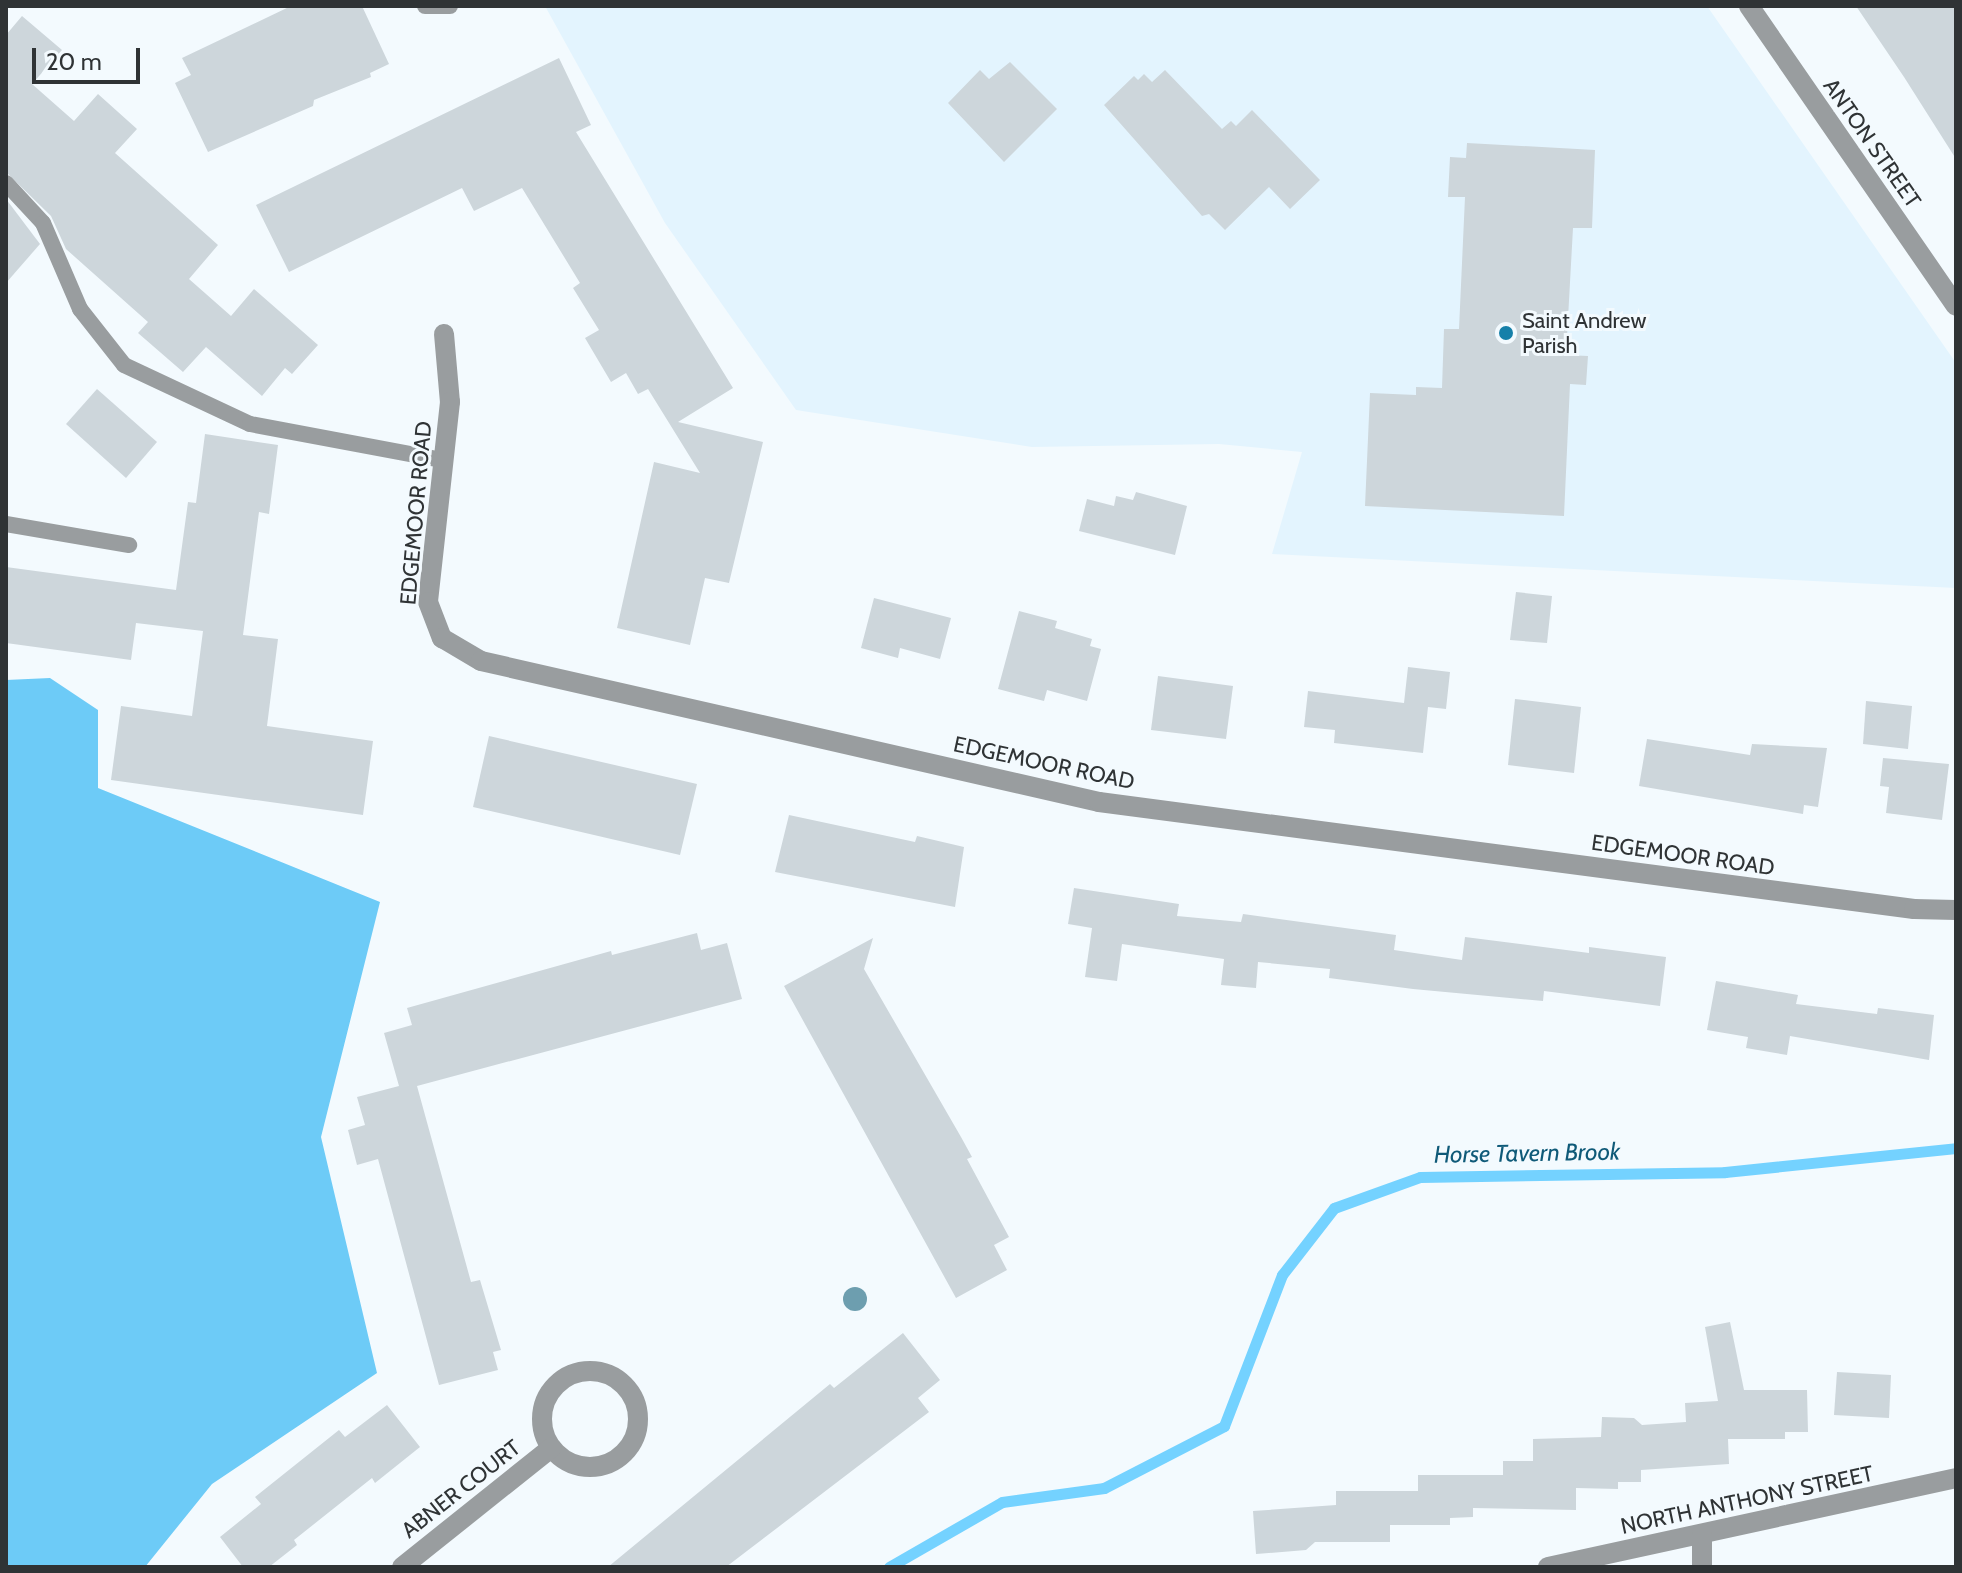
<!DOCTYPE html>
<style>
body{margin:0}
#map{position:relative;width:1962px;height:1573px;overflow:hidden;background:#f3fafe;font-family:Cabin,sans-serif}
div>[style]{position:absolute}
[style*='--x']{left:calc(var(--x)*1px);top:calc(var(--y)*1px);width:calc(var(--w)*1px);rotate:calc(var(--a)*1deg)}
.built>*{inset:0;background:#e3f4fe}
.forest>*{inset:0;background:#6dcbf7}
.stream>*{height:11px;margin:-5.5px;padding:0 5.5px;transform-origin:5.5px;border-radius:5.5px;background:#74d2ff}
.building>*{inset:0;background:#cdd6db}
.service>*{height:16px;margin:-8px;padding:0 8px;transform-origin:8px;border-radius:8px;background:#999d9f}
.minor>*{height:20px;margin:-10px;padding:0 10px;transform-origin:10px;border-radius:10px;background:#999d9f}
.minor>.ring{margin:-10px;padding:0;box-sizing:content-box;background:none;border:20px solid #999d9f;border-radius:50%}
.tertiary>*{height:20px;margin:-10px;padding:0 10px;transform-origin:10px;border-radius:10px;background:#999d9f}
.trees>*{width:24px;height:24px;margin:-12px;border-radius:50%;background:#6d9eaf}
.dots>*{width:22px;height:22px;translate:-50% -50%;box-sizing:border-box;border:4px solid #f3fafe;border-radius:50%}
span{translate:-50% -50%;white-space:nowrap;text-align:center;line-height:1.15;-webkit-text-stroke:6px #f3fafe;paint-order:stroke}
.street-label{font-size:22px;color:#2f3335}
.poi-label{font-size:22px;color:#2f3335}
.left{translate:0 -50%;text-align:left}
.water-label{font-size:24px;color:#0f5a78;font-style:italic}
.frame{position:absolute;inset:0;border:8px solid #2f3335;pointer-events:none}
.scale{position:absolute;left:32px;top:48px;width:108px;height:36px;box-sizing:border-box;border:4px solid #2f3335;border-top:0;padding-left:10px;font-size:24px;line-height:28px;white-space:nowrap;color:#2f3335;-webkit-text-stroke:6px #f3fafe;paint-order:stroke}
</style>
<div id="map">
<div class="built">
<i style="clip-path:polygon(545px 6px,1707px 6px,1956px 363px,1956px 588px,1272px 554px,1302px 452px,1219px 444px,1032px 447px,796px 410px,665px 223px)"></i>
</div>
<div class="forest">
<i style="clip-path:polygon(50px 678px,98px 710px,98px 788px,380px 902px,321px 1137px,377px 1373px,212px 1484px,145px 1567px,6px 1567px,6px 680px)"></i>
</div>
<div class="stream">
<i style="--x:889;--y:1567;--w:130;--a:-29.9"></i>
<i style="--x:1002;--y:1502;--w:103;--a:-7.8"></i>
<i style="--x:1104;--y:1488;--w:135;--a:-27.3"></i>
<i style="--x:1224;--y:1426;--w:162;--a:-69"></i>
<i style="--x:1282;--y:1275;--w:85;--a:-52.2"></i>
<i style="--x:1334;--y:1208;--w:91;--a:-19.8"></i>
<i style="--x:1420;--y:1177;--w:305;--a:-0.9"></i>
<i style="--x:1725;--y:1172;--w:232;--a:-5.9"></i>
</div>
<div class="building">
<i style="clip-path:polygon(291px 6px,362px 6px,389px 64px,370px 73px,371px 77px,314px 100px,313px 106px,208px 152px,175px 83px,191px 75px,182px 58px)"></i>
<i style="clip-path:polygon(1856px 6px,1956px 6px,1956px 159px,1904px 77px)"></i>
<i style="clip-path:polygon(22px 16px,62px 50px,32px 84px,74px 121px,98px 94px,137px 129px,115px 153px,218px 245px,189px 279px,231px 316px,254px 289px,318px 345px,292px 374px,285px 368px,262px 396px,206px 347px,183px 372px,138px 333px,148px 322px,66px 249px,51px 216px,6px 172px,6px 35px)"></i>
<i style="clip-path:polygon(559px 58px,591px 125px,576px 132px,733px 388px,678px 422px,763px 442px,729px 583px,705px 578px,690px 645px,617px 628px,654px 462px,700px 473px,648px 389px,638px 394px,626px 373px,611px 382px,585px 338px,599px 330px,573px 288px,580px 283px,522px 188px,474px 211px,462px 188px,289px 272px,256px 205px)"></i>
<i style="clip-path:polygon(1010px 62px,1057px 109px,1004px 162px,948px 103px,980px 70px,989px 79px)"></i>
<i style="clip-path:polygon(1165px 70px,1222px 129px,1231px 121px,1236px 126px,1252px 110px,1320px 180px,1290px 209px,1269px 187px,1225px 230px,1209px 214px,1202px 216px,1104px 105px,1134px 76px,1138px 80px,1144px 74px,1152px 82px)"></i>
<i style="clip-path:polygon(1467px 143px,1595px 150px,1592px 228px,1573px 228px,1566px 355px,1588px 356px,1586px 385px,1570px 384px,1564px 516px,1365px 506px,1370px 393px,1416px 395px,1416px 387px,1442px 388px,1444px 329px,1459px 329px,1465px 197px,1448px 197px,1450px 157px,1466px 158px)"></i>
<i style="clip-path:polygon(6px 199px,40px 244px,6px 283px)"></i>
<i style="clip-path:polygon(97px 389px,157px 442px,126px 478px,66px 424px)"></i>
<i style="clip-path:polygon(205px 434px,278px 445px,269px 514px,259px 512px,243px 635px,278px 639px,267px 726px,373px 741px,363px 815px,111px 780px,121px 706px,192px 716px,203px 631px,136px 623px,131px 660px,6px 643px,6px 567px,176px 590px,188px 502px,196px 503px)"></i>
<i style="clip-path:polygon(1136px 492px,1187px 506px,1175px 555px,1079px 531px,1087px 499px,1114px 506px,1116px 496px,1133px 500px)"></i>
<i style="clip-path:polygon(1516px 592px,1552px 596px,1547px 643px,1510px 640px)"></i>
<i style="clip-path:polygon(874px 598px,951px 618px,940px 659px,900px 648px,898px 658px,861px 648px)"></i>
<i style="clip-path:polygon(1019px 611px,1057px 621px,1055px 628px,1092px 639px,1090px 646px,1101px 649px,1087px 701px,1047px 690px,1044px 701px,998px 689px)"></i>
<i style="clip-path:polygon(1408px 667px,1450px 672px,1446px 709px,1428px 707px,1423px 753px,1334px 743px,1335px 730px,1304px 727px,1308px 691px,1404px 703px)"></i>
<i style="clip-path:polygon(1158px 676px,1233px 686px,1226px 739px,1151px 730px)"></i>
<i style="clip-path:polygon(1515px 699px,1581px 707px,1574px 773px,1508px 765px)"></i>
<i style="clip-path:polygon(1866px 701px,1912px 706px,1908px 749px,1863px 744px)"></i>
<i style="clip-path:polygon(489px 736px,697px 784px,680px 855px,473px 807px)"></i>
<i style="clip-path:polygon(1647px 739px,1750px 755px,1752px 744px,1827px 748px,1818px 807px,1804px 805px,1803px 814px,1639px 786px)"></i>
<i style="clip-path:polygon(1883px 758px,1949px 764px,1942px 820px,1886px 813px,1889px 787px,1880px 786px)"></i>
<i style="clip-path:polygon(789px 815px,915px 842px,917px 836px,964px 847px,955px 907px,775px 872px)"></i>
<i style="clip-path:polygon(1074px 888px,1179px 904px,1177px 916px,1241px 922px,1243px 914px,1396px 935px,1394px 950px,1462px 960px,1465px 937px,1589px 953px,1589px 947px,1666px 957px,1660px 1006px,1544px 991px,1543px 1001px,1413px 989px,1329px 978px,1330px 969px,1258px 962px,1256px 988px,1221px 985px,1224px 959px,1122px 944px,1117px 981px,1085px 977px,1092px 928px,1068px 924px)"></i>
<i style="clip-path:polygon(697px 933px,701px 950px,727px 943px,742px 999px,417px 1086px,471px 1282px,480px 1280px,501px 1350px,493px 1352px,498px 1370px,439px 1385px,378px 1159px,357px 1165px,348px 1130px,365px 1125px,357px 1097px,399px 1086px,384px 1033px,412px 1025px,407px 1008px,611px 951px,612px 955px)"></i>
<i style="clip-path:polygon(873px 938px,864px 969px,961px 1137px,972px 1157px,967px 1159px,1009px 1237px,994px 1245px,1007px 1270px,956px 1298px,784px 986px)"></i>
<i style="clip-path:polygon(1716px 981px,1798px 995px,1796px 1004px,1877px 1014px,1878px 1008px,1934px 1015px,1929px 1060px,1790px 1036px,1787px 1055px,1746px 1048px,1748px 1037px,1707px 1030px)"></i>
<i style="clip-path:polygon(1730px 1322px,1744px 1390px,1807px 1390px,1808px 1432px,1785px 1432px,1785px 1439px,1728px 1439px,1729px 1464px,1641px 1470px,1641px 1482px,1618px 1482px,1618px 1489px,1576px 1488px,1576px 1510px,1473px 1508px,1473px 1517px,1450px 1518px,1450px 1525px,1390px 1525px,1390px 1542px,1315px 1542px,1306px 1550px,1256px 1554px,1253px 1511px,1336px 1505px,1336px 1491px,1418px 1491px,1418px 1475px,1503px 1475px,1503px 1461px,1533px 1461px,1533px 1439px,1601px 1437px,1602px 1417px,1634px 1418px,1642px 1425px,1686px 1422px,1685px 1403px,1718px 1401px,1705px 1327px)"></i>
<i style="clip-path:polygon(903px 1333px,940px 1380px,918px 1398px,929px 1412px,726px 1567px,608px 1567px,830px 1384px,834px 1388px)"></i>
<i style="clip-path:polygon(1837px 1372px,1891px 1375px,1889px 1418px,1834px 1415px)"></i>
<i style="clip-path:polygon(387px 1405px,420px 1447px,375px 1483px,372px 1478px,294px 1540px,297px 1545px,269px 1567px,243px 1567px,220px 1537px,261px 1504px,255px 1497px,339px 1430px,345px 1437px)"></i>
</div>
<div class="service">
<i style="--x:425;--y:6;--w:25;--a:0"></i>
<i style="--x:6;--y:183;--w:54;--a:47.2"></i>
<i style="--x:43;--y:223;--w:94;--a:66.7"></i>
<i style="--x:80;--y:309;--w:71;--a:51.8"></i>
<i style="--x:124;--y:365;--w:139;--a:25.1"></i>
<i style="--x:250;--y:424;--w:196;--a:10.6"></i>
<i style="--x:6;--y:524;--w:125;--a:9.7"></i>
</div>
<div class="minor">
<i style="--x:444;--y:334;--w:68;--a:85"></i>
<i style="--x:450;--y:402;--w:201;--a:96.3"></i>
<i style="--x:428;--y:602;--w:39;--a:69"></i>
<i style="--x:442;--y:638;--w:45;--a:30.5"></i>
<i style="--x:481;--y:661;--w:634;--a:12.85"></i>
<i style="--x:1099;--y:802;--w:822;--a:7.48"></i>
<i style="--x:1914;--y:909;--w:42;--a:1.4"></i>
<i class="ring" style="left:542px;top:1371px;width:76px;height:76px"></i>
<i style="--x:402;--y:1567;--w:191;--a:-38.6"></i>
<i style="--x:1548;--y:1567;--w:418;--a:-12.3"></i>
<i style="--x:1702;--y:1567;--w:33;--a:-90"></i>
</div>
<div class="tertiary">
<i style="--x:1749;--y:6;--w:364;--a:55.4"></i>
</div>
<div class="trees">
<i style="left:855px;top:1299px"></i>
</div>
<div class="dots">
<i style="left:1506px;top:333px;background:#1680a9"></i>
</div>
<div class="street-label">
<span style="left:1872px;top:143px;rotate:55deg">ANTON STREET</span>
<span style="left:416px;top:513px;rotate:-85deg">EDGEMOOR ROAD</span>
<span style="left:1044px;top:763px;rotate:12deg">EDGEMOOR ROAD</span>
<span style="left:1683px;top:855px;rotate:8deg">EDGEMOOR ROAD</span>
<span style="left:461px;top:1489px;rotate:-38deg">ABNER COURT</span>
<span style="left:1747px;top:1500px;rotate:-12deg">NORTH ANTHONY STREET</span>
</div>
<div class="poi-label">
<span class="left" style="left:1522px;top:333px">Saint Andrew<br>Parish</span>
</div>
<div class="water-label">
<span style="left:1527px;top:1153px;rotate:-1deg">Horse Tavern Brook</span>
</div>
<div class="frame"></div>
<div class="scale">20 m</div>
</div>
